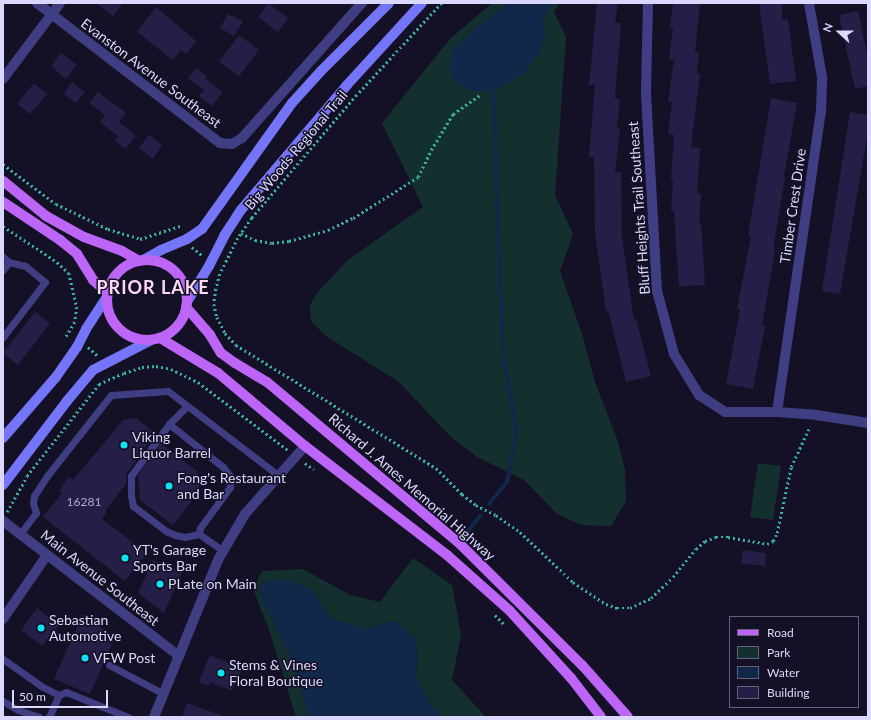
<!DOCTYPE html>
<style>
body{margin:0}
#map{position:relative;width:871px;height:720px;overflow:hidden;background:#141126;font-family:Lato,sans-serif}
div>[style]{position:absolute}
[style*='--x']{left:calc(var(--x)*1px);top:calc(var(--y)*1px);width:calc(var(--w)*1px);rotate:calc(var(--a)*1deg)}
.green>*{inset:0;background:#14302e}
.water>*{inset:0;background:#11284a}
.stream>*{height:4px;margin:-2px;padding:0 2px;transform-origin:2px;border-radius:2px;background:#11284a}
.building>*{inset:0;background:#251e46}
.path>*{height:2.5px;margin-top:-1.25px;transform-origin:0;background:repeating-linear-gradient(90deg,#36b2a7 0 2px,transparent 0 5px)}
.lane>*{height:7px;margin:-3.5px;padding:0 3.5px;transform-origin:3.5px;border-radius:3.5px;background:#3f3e82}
.street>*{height:10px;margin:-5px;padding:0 5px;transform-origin:5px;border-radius:5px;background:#3f3e82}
.secondary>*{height:10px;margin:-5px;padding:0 5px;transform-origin:5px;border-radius:5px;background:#7475f8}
.primary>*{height:10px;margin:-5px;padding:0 5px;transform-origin:5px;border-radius:5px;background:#bc65f7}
.primary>.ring{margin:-5px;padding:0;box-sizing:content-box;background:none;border:10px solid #bc65f7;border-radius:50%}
.dots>*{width:11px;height:11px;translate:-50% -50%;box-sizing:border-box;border:2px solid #141126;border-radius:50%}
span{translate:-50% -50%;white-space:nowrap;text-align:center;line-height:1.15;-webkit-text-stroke:3px #141126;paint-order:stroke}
.number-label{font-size:12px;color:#aeaacf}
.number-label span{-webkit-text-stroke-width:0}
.street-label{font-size:14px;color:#dbd8fd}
.poi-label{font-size:14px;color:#dbd8fd}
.left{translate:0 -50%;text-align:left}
.district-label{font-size:18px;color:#fddaf1;font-weight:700;letter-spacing:1px}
.frame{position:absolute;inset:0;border:4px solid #dbd8fd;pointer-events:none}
.legend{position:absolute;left:729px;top:616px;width:130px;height:92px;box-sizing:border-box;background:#141126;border:1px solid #64617c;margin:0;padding:5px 7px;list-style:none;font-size:12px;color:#dbd8fd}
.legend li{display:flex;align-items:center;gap:8px;height:20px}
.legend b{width:20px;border:1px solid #64617c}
.north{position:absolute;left:819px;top:12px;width:40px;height:40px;-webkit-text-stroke:3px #141126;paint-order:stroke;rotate:291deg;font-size:11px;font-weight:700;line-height:16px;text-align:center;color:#dbd8fd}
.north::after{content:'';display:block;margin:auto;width:14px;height:18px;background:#dbd8fd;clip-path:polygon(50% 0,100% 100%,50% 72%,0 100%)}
.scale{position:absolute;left:12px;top:690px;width:96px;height:18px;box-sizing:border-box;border:2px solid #dbd8fd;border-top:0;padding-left:5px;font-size:12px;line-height:14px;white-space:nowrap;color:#dbd8fd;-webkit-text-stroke:3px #141126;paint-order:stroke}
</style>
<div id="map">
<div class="green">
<i style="clip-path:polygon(492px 3px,508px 3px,476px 28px,525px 72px,538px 54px,546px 32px,542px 20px,552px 3px,559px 3px,554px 12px,566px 37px,555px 195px,573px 234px,560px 271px,582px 334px,595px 382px,618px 442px,625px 470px,626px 501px,611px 526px,581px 525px,556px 513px,524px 480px,477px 457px,449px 435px,399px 382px,326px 336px,311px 321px,310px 305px,318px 292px,348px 260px,423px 207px,382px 123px,449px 40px)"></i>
<i style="clip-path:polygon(758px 463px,781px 466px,773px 520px,750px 517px)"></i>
<i style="clip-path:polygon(413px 558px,452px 585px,461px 635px,452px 680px,486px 717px,441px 717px,431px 705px,417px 679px,416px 639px,395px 621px,367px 629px,331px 619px,312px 590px,270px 580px,258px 586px,265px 606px,297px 669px,308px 717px,296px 717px,268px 627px,253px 589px,262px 571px,303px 569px,350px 595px,380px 602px)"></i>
</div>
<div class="water">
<i style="clip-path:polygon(508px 3px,552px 3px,542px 20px,546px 32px,538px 54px,525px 72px,504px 86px,484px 92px,469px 90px,454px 80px,449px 65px,454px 48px,476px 28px)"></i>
<i style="clip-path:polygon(270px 580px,289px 580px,312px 590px,331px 619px,367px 629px,395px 621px,416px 639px,417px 679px,431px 705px,441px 717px,308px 717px,297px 669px,265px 606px,258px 586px)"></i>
</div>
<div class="stream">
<i style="--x:489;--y:504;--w:28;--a:-51"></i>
<i style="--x:507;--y:482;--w:52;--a:-78.9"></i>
<i style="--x:517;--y:431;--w:76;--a:-100.6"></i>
<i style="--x:503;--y:356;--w:272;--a:-92.1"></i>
<i style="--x:463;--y:537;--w:28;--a:-51"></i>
</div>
<div class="building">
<i style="clip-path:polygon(96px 3px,123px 3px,113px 16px)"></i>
<i style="clip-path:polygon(268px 3px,288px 18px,278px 32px,258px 17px)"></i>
<i style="clip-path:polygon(597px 3px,618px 3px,615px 23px,621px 23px,615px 98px,620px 99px,617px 128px,620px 129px,615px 172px,621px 172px,622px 230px,621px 230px,634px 320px,636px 319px,651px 376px,626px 382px,608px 311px,606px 311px,595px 233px,594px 157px,589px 157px,595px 85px,589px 85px)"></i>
<i style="clip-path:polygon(673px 3px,700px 3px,695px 52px,699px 52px,697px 73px,700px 74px,691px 147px,700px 148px,697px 193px,701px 194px,699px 223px,701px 223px,705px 285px,679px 286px,674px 211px,671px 211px,673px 180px,671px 180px,674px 135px,668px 134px,672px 102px,668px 102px,674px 59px,669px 59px,673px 28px,670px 28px)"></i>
<i style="clip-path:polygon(759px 3px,782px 3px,782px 20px,788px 19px,796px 81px,770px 84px)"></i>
<i style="clip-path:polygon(156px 7px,196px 41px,186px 54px,181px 50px,173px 60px,137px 32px)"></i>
<i style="clip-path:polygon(858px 11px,868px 60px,868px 86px,855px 89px,839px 15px)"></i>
<i style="clip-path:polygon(228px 14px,243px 21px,234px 36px,220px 28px)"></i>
<i style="clip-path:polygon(239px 35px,259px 50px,239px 76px,219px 62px)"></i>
<i style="clip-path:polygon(61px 53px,77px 65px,66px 79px,51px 66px)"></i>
<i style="clip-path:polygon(196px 68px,207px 76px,205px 78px,223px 92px,212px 106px,199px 96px,204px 90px,188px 78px)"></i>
<i style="clip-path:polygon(72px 82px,85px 92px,76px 103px,64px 94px)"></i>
<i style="clip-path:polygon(34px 83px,47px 94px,30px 114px,17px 104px)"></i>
<i style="clip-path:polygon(98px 92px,126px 113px,119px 122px,136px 136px,125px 149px,115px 140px,118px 136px,100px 122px,105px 115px,89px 103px)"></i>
<i style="clip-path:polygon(771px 98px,797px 103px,784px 176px,785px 177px,773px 250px,775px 251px,762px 325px,765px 326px,753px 389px,726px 384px,740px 310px,737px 309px,751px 236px,748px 235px)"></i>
<i style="clip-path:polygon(850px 112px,868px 115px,868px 131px,840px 294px,822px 291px)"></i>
<i style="clip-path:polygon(149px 135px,162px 145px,153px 159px,139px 148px)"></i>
<i style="clip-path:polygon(35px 312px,50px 323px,18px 365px,3px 353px)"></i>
<i style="clip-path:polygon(136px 418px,155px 433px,127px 473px,126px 484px,105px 511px,107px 512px,102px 519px,147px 553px,125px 581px,43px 517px,62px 493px,59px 490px,69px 477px,73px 480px,123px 420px)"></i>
<i style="clip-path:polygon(161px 443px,198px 472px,200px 490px,173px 525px,140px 500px,138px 475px)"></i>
<i style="clip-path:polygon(743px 550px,766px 553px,765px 566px,741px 563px)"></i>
<i style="clip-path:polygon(153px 560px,182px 572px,164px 613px,138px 593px)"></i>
<i style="clip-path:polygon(37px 608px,59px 625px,42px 646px,21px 630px)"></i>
<i style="clip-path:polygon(83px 614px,115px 638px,90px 694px,54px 679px)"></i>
<i style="clip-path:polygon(210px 655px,242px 669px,232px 691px,210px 682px,209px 686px,199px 682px)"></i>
<i style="clip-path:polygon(187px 703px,223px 716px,222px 717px,182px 717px)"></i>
</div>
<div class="path">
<i style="--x:442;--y:3;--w:125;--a:132.7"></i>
<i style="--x:357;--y:95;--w:162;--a:130.5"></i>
<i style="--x:252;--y:218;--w:24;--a:125"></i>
<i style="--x:238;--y:238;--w:40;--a:116.6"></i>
<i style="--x:220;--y:274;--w:16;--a:105"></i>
<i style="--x:216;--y:289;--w:15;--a:98"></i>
<i style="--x:214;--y:304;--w:13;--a:77"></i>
<i style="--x:217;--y:317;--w:18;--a:63"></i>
<i style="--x:225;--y:333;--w:16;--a:47"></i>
<i style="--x:236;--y:345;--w:235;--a:31.6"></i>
<i style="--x:436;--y:468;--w:37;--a:45"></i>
<i style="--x:462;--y:494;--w:18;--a:38"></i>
<i style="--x:476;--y:505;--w:22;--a:27"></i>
<i style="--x:496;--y:515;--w:29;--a:35"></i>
<i style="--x:520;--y:532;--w:73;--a:43.3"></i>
<i style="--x:573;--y:582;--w:40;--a:34"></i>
<i style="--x:606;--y:604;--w:12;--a:20"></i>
<i style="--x:617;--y:608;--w:13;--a:0"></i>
<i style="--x:630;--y:608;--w:23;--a:-25"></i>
<i style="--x:651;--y:598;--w:30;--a:-44"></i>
<i style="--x:673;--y:577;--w:36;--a:-51"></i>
<i style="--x:696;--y:549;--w:12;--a:-42"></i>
<i style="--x:705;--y:541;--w:12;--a:-20"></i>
<i style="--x:716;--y:537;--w:12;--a:0"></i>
<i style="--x:728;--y:537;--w:40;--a:10"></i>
<i style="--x:767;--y:544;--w:7;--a:-27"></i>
<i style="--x:773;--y:541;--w:9;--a:-63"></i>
<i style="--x:777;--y:533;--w:67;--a:-78"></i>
<i style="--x:791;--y:467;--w:45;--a:-65.1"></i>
<i style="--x:3;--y:164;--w:66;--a:37"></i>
<i style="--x:56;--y:204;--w:58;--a:25.7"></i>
<i style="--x:108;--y:229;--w:34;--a:17"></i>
<i style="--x:140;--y:239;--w:42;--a:-18"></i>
<i style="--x:3;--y:226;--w:65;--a:33.7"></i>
<i style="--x:57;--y:262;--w:16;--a:43"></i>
<i style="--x:69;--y:273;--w:35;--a:77"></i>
<i style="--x:77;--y:307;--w:15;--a:98"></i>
<i style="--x:75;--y:322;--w:17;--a:121"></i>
<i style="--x:241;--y:233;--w:16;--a:27"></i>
<i style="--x:255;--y:240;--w:17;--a:10"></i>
<i style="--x:272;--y:243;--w:17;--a:-7"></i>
<i style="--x:289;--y:241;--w:41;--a:-15.8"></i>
<i style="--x:328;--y:230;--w:28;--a:-26"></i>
<i style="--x:353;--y:218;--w:77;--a:-32.2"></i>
<i style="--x:418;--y:177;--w:30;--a:-64"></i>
<i style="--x:431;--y:150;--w:42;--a:-58.6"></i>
<i style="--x:453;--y:114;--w:32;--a:-35"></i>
<i style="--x:192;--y:247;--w:13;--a:39"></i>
<i style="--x:88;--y:347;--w:13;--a:42"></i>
<i style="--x:305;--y:463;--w:11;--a:34"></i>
<i style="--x:7;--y:512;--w:41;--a:-60.9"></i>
<i style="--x:27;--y:476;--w:117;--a:-52"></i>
<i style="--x:99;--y:384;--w:27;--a:-24"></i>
<i style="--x:124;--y:373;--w:19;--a:-18"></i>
<i style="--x:142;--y:367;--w:14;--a:-4"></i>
<i style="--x:156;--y:366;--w:15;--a:11"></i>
<i style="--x:171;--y:369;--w:30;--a:26"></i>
<i style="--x:198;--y:382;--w:113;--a:37.1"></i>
<i style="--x:495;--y:615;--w:13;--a:45"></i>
</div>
<div class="lane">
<i style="--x:3;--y:257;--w:8;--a:40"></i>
<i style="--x:9;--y:262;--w:10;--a:127"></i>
<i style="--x:3;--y:337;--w:69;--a:-52.6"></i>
<i style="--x:45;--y:282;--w:26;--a:-141"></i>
<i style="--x:25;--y:266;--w:16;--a:-166"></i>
<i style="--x:187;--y:406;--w:25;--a:135"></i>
<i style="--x:169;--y:424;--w:69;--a:38.5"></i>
<i style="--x:223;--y:467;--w:11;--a:52"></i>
<i style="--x:230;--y:476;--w:11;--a:90"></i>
<i style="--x:230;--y:487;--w:51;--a:126.2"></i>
<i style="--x:200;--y:528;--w:6;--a:99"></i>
<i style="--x:199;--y:534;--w:29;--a:35"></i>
<i style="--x:169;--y:424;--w:64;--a:126.2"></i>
<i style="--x:131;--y:476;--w:19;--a:90"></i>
<i style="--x:131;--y:495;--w:11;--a:80"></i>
<i style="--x:133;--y:506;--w:41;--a:37.1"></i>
<i style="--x:166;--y:531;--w:10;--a:24"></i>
<i style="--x:175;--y:535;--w:10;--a:11"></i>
<i style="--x:185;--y:537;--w:14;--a:-12"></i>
<i style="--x:20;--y:534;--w:26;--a:-53"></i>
<i style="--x:36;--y:513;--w:10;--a:-107"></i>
<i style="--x:33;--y:503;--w:7;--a:-82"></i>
<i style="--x:34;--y:496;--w:24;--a:-57"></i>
<i style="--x:47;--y:476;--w:103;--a:-51.7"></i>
<i style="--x:111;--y:395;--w:57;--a:-4"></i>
<i style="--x:168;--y:391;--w:138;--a:37.4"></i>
<i style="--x:3;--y:659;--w:47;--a:35.4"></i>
<i style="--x:41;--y:686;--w:20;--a:27"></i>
<i style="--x:109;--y:665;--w:62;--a:27.8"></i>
<i style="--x:3;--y:701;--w:17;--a:31"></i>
<i style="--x:18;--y:710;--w:22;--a:18"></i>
<i style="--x:49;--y:717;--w:24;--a:-66"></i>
<i style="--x:59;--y:695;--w:8;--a:-23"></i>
<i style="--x:66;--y:692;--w:67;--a:22"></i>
</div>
<div class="street">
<i style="--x:37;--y:3;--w:230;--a:37.4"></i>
<i style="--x:220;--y:143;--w:12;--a:5"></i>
<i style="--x:232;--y:144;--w:12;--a:-31"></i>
<i style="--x:242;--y:138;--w:181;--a:-48.4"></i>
<i style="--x:648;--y:3;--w:91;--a:91.3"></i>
<i style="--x:646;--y:94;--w:197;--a:86.8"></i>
<i style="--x:657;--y:291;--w:65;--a:74.9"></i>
<i style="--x:674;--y:354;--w:48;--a:58.6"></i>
<i style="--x:699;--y:395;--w:31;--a:33"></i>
<i style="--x:725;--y:412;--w:52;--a:0"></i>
<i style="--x:777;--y:412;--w:39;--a:4"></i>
<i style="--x:816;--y:415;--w:53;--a:8.7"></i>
<i style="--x:3;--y:79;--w:95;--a:-53.1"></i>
<i style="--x:777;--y:412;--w:304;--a:-81.7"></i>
<i style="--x:821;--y:111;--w:34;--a:-88"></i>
<i style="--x:822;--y:77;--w:75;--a:-100"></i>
<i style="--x:3;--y:521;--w:222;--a:37.5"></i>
<i style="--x:3;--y:619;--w:78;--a:-55.5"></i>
<i style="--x:154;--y:717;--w:172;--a:-67.8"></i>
<i style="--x:219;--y:558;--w:51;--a:-59.4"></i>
<i style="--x:245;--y:514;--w:91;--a:-48.6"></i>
</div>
<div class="secondary">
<i style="--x:143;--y:260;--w:21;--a:-29"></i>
<i style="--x:161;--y:250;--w:28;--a:-23"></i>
<i style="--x:187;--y:239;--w:18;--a:-34"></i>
<i style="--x:202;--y:229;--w:155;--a:-54.5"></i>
<i style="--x:292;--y:103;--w:43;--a:-47.8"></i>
<i style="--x:321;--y:71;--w:96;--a:-45"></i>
<i style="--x:187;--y:302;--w:42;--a:-58.6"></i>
<i style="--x:209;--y:266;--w:34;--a:-63"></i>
<i style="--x:224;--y:236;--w:31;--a:-57"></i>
<i style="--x:241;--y:210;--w:164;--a:-49.7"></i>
<i style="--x:347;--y:85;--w:111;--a:-47.6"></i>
<i style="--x:3;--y:438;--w:81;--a:-49"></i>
<i style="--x:56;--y:377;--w:37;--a:-55"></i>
<i style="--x:77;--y:347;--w:20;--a:-63"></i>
<i style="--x:86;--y:329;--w:38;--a:-57"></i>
<i style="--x:3;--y:485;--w:106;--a:-52.7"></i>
<i style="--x:67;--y:401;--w:40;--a:-50"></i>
<i style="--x:93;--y:370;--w:65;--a:-27.3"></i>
</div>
<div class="primary">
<i style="--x:3;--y:181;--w:55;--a:39.1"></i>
<i style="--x:46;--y:216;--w:43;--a:28.9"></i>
<i style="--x:84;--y:237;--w:40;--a:20.2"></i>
<i style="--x:122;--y:251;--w:20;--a:30"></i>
<i style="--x:3;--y:202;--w:69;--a:33.7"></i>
<i style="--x:60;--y:240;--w:22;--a:39"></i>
<i style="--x:77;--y:254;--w:31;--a:58"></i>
<i style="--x:93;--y:280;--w:20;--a:41"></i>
<i class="ring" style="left:107px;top:260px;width:70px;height:70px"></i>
<i style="--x:186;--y:307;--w:37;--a:49"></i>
<i style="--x:210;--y:335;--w:21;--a:59"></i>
<i style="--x:221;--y:353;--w:17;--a:36"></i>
<i style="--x:235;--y:363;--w:37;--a:31"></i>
<i style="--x:267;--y:382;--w:252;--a:40"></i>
<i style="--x:460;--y:544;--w:172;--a:44.8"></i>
<i style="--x:582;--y:665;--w:69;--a:48.5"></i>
<i style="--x:160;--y:338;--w:68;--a:31.1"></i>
<i style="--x:218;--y:373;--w:114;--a:40"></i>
<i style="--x:305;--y:446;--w:179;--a:37.5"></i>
<i style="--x:447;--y:555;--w:84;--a:41.6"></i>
<i style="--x:510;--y:611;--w:91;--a:47.7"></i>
<i style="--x:571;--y:678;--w:49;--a:52.4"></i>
</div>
<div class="dots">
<i style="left:124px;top:445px;background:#0fe2f2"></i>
<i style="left:169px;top:486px;background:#0fe2f2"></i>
<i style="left:125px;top:558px;background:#0fe2f2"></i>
<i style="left:160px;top:584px;background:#0fe2f2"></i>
<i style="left:41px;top:628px;background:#0fe2f2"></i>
<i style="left:85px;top:658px;background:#0fe2f2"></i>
<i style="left:221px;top:673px;background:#0fe2f2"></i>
</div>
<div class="number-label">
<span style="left:84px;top:502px">16281</span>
</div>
<div class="street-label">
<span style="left:151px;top:73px;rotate:37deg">Evanston Avenue Southeast</span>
<span style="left:296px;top:150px;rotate:-50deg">Big Woods Regional Trail</span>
<span style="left:793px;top:206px;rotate:-82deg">Timber Crest Drive</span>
<span style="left:639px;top:208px;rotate:-94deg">Bluff Heights Trail Southeast</span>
<span style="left:412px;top:487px;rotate:41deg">Richard J. Ames Memorial Highway</span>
<span style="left:100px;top:578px;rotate:38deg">Main Avenue Southeast</span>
</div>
<div class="poi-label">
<span class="left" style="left:132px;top:445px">Viking<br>Liquor Barrel</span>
<span class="left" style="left:177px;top:486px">Fong's Restaurant<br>and Bar</span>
<span class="left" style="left:133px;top:558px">YT's Garage<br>Sports Bar</span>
<span class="left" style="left:168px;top:584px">PLate on Main</span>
<span class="left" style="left:49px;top:628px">Sebastian<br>Automotive</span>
<span class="left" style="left:93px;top:658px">VFW Post</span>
<span class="left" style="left:229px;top:673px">Stems &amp; Vines<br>Floral Boutique</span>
</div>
<div class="district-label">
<span style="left:153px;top:287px">PRIOR LAKE</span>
</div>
<div class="frame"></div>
<ul class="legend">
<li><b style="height:5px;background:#bc65f7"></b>Road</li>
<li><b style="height:11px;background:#14302e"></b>Park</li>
<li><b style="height:11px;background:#11284a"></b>Water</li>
<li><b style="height:11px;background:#251e46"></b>Building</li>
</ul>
<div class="north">N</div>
<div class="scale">50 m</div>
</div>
